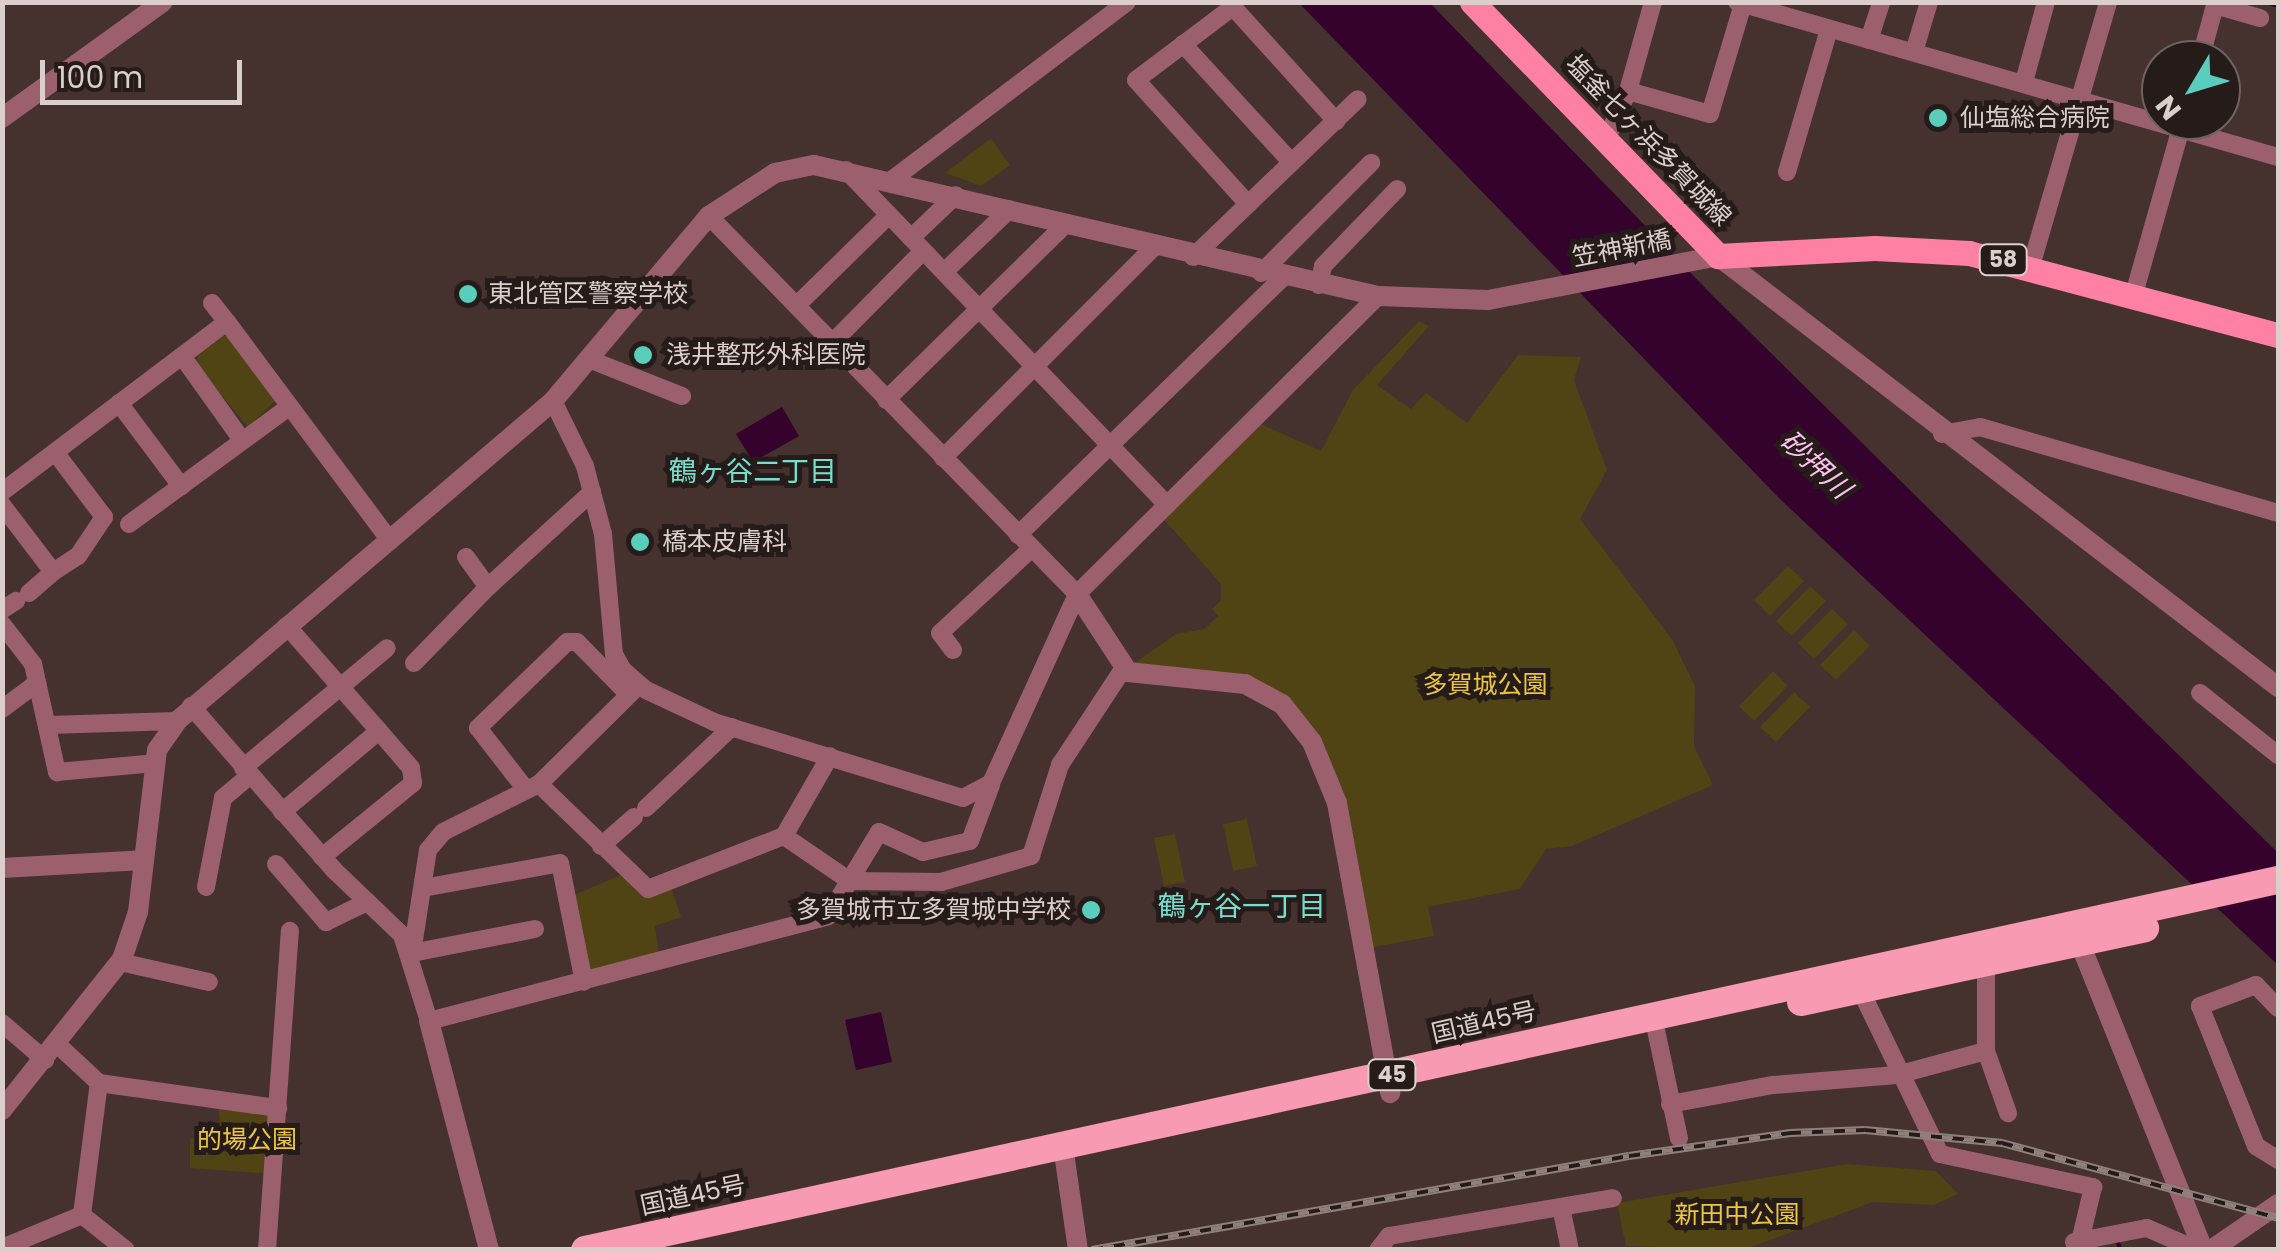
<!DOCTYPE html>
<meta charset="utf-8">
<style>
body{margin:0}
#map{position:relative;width:2281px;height:1252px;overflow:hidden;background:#45312d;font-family:Poppins,"Noto Sans JP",sans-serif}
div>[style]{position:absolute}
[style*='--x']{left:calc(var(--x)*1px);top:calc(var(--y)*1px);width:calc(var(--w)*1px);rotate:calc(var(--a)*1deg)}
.green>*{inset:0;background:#504314}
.water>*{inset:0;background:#35022e}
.stream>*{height:4px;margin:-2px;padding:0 2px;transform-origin:2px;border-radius:2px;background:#35022e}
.minor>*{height:18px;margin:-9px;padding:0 9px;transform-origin:9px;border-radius:9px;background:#9c5f6e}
.tertiary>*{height:20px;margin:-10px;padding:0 10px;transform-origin:10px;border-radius:10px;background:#9c5f6e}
.primary>*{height:25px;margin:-12.5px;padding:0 12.5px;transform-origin:12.5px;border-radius:12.5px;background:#fe81a4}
.trunk>*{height:28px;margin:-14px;padding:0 14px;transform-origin:14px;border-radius:14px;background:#f79ab2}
.rail>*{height:8px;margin-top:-4px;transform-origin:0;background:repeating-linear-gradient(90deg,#251c1a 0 11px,#90807c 0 22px);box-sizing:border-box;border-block:2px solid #90807c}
.dots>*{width:28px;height:28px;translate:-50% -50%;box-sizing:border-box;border:5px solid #251c1a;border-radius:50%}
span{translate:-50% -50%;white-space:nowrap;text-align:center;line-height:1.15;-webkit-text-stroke:10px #251c1a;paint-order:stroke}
.shield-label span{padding:2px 8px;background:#251c1a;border:2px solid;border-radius:8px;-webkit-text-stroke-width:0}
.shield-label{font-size:22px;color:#dbcecb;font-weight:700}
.poi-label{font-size:25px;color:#dbcecb}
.left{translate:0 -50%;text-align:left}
.right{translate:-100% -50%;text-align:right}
.street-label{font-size:25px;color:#dbcecb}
.park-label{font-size:25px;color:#ecc63f}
.water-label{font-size:28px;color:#fdc1f0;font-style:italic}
.neighbourhood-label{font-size:28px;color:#77decd}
.frame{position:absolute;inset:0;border:5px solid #dbcecb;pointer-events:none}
.north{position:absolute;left:2141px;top:40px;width:100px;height:100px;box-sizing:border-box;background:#251c1a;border:2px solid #6e6361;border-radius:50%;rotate:232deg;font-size:28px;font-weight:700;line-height:40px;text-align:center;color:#dbcecb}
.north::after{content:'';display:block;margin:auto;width:35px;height:45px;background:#5acebc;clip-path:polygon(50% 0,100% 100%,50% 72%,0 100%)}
.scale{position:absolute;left:40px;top:60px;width:202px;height:45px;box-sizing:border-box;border:5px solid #dbcecb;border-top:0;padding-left:12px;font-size:30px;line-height:35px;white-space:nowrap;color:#dbcecb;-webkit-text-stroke:8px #251c1a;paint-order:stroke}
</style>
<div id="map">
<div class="green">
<i style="clip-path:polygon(991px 138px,1010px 165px,981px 186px,945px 173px)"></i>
<i style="clip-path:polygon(1419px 321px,1429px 326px,1377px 385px,1411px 409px,1426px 393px,1467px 423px,1518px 355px,1581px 357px,1574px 380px,1607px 470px,1580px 519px,1672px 639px,1695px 686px,1694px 746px,1713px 785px,1572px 846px,1546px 849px,1520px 889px,1428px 907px,1434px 936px,1368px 948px,1348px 831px,1289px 700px,1132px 665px,1176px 634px,1204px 629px,1218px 616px,1212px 609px,1221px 600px,1221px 584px,1162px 517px,1258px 423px,1321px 451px,1353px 390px)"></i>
<i style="clip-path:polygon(224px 336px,233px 337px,278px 398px,248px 427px,196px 365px,198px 355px)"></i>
<i style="clip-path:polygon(1788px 566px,1804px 581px,1770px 616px,1754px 600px)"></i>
<i style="clip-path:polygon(1810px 586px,1826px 601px,1792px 636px,1776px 621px)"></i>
<i style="clip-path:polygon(1832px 609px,1848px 624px,1814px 659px,1798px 643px)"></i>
<i style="clip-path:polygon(1854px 630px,1870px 646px,1836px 680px,1820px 665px)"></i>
<i style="clip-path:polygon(1773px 671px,1788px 686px,1754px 721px,1739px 706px)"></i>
<i style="clip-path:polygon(1794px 692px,1810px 707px,1776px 742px,1760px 727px)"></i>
<i style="clip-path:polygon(1247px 819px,1257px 866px,1233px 871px,1223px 824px)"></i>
<i style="clip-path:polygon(1175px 834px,1185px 882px,1164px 886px,1154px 838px)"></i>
<i style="clip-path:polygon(621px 875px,671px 887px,681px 917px,655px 926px,659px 954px,588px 971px,574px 895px)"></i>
<i style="clip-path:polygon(218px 1100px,278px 1108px,273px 1174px,190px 1168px,190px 1139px,221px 1134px)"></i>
<i style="clip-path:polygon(1847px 1164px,1936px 1171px,1958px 1194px,1934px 1205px,1873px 1202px,1743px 1250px,1626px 1246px,1617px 1203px)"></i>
</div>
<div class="water">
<i style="clip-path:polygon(1299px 3px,1430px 3px,1713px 296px,2278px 853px,2278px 965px,1781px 500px)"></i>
<i style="clip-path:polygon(782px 407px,799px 436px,753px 462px,736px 434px)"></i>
<i style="clip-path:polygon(881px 1012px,892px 1062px,856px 1070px,845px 1020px)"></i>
</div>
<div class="stream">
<i style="--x:2265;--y:2;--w:14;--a:17"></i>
<i style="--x:2118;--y:1243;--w:8;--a:67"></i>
</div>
<div class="minor">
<i style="--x:1737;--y:2;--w:563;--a:15.99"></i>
<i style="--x:1869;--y:40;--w:40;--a:-72"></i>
<i style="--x:1183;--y:44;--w:161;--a:47.5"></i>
<i style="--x:1914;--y:52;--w:52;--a:-73.3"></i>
<i style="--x:2200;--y:60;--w:57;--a:-74.7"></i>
<i style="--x:2215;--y:5;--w:47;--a:16.1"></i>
<i style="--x:2024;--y:82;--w:83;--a:-74.6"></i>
<i style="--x:1628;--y:91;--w:85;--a:15.7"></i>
<i style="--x:1710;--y:114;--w:115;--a:-73.3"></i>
<i style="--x:1606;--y:140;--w:54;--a:-65.8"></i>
<i style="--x:1628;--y:91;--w:92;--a:-74.3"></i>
<i style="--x:846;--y:170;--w:464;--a:46.2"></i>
<i style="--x:1787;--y:172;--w:149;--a:-73.6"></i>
<i style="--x:893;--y:179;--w:293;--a:-37.1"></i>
<i style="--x:1248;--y:204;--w:167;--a:-132.1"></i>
<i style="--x:1136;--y:80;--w:121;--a:-37"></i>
<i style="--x:1233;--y:7;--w:154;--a:47.9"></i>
<i style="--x:709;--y:216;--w:528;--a:45.77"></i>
<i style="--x:911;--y:238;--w:62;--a:-43.7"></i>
<i style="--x:1193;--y:257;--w:228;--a:-43.8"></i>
<i style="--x:2031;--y:266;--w:275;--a:-73.7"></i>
<i style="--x:944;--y:272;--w:91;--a:-43.7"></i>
<i style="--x:1261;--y:273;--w:156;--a:-45"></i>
<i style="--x:1319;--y:285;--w:19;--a:-78"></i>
<i style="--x:1323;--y:266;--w:107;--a:-46.1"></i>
<i style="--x:2134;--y:294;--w:180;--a:-74.2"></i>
<i style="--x:212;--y:303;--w:24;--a:52"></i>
<i style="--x:797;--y:305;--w:129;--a:-44.4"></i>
<i style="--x:833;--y:342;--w:128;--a:-45.3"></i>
<i style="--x:182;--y:356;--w:103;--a:54.5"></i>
<i style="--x:591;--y:360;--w:98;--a:21.6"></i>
<i style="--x:886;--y:400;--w:253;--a:-44.4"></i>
<i style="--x:553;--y:401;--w:72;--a:63.8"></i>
<i style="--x:585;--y:466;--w:70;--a:75.2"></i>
<i style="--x:603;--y:534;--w:121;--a:84.8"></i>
<i style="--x:614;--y:654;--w:18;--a:61"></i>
<i style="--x:623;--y:670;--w:30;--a:41"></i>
<i style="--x:646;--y:690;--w:75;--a:25.2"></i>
<i style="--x:714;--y:722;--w:260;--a:17"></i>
<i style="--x:963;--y:798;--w:32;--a:-28"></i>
<i style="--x:991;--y:783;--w:208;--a:-65.5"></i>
<i style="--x:1077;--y:594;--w:424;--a:-44.7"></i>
<i style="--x:119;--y:403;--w:104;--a:53.2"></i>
<i style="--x:181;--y:486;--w:134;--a:-36.2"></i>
<i style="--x:1942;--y:434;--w:39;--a:-10"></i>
<i style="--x:1980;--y:427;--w:310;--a:16.1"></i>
<i style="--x:943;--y:458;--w:300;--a:-45"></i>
<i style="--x:2;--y:492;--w:282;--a:-37.1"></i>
<i style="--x:227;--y:322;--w:273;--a:53.3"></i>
<i style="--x:2;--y:505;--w:84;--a:52.7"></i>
<i style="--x:53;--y:572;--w:30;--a:-33"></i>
<i style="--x:78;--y:556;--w:47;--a:-56.3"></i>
<i style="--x:104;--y:517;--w:81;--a:-127"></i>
<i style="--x:129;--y:524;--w:64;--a:-36.2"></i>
<i style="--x:1018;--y:535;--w:368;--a:-44.2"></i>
<i style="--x:466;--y:557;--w:37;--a:54"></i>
<i style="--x:488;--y:587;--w:141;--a:-42.4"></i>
<i style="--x:29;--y:593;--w:32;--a:-41"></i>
<i style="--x:2;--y:610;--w:17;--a:-33"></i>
<i style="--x:2;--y:624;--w:51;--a:52.2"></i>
<i style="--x:33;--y:664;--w:111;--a:77.5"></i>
<i style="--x:57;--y:772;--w:98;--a:-5.2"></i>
<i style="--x:953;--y:650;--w:21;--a:-127"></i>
<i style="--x:940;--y:633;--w:125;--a:-42.7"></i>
<i style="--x:414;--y:663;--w:106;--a:-45.8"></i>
<i style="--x:2200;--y:693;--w:100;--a:38.5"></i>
<i style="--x:191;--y:706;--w:218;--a:48.9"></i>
<i style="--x:334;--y:870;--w:94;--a:43.7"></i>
<i style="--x:402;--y:935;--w:90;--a:72.6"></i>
<i style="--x:429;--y:1021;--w:413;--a:-14.7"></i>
<i style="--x:828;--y:916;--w:98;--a:-58.7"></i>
<i style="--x:879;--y:832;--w:48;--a:24.4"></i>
<i style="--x:923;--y:852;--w:48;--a:-13.2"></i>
<i style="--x:970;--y:841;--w:60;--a:-69.4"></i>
<i style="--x:2;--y:709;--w:44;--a:-36.6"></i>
<i style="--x:48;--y:725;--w:129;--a:-1.8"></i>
<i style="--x:243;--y:768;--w:187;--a:-39.8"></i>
<i style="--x:539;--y:784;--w:151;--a:43.9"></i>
<i style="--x:648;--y:889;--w:146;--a:-21.3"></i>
<i style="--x:784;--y:836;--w:92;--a:-60.1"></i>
<i style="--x:524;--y:787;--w:75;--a:-127.9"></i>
<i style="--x:478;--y:728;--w:124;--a:-44"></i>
<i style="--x:567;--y:642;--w:10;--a:0"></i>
<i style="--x:577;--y:642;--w:74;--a:45.5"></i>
<i style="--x:646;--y:808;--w:118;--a:-43.3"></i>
<i style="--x:282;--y:812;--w:126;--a:-39.9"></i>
<i style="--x:379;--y:731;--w:140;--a:-131.2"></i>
<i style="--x:784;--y:836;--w:80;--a:34.3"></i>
<i style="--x:850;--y:881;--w:91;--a:0.6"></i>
<i style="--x:941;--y:882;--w:94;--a:-16.1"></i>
<i style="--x:1031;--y:856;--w:96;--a:-72.3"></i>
<i style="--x:1060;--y:765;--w:115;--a:-56.7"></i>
<i style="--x:601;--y:846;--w:44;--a:-41.3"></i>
<i style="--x:322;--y:857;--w:117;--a:-39.1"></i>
<i style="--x:413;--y:783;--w:15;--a:-98"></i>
<i style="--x:411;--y:768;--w:49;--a:-130.9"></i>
<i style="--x:276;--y:864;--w:77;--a:49.2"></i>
<i style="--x:326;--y:922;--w:46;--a:-26"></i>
<i style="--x:206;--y:887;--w:91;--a:-79.2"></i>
<i style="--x:223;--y:798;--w:35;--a:-40"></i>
<i style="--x:423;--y:888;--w:139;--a:-10.3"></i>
<i style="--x:560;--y:863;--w:121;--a:78.6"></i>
<i style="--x:535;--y:929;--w:125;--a:169"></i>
<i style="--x:412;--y:953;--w:104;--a:-81.2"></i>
<i style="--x:428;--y:850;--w:23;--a:-50"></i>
<i style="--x:443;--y:832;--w:107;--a:-26.6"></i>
<i style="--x:539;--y:784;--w:141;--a:-44.7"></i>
<i style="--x:120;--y:962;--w:91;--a:12.7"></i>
<i style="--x:1986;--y:963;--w:88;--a:90"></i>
<i style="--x:1986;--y:1051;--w:66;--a:70.5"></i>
<i style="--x:1856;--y:981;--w:192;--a:64.1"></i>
<i style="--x:1940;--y:1154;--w:157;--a:12.2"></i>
<i style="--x:2093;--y:1187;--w:65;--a:103.4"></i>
<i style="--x:2278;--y:1008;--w:32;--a:-134"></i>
<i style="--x:2256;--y:985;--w:60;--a:159.4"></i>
<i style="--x:2200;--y:1006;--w:151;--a:68.2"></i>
<i style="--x:2256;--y:1146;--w:26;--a:32"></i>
<i style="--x:1653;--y:1016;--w:125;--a:78"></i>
<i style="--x:2;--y:1023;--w:57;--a:40.7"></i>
<i style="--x:99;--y:1083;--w:181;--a:8"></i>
<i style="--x:1670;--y:1104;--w:105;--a:-10.5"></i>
<i style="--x:1773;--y:1085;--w:124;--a:-4.6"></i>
<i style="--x:1897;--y:1075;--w:92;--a:-15.1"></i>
<i style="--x:1561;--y:1207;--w:44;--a:78.2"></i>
<i style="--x:82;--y:1215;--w:56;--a:38.5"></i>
<i style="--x:2074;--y:1242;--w:74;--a:-10.9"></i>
<i style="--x:2147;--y:1228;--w:55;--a:23.7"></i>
<i style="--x:2;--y:1248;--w:87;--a:-22.4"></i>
<i style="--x:82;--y:1215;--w:133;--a:-82.7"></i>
<i style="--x:99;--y:1083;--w:56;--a:-137.2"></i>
<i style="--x:267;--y:1250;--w:320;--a:-85.9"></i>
<i style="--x:1378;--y:1250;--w:18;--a:-52"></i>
<i style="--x:1389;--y:1236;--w:227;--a:-9.6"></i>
</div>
<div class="tertiary">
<i style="--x:2;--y:118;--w:198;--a:-35.8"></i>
<i style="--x:1077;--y:594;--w:93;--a:56.8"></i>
<i style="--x:1128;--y:672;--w:118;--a:5.9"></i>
<i style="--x:1245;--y:684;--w:42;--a:28.4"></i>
<i style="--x:1282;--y:704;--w:48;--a:51.7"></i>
<i style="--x:1312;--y:742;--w:66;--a:67.7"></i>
<i style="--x:1337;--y:803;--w:295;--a:79.6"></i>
<i style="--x:2;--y:868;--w:141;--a:-3.2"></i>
<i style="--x:2075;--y:931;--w:344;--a:68.1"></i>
<i style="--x:429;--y:1021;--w:237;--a:75.3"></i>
<i style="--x:2;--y:1110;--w:193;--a:-51.5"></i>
<i style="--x:122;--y:959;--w:50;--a:-71.2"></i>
<i style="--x:138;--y:912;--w:163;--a:-83.3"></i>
<i style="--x:157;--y:750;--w:35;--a:-55"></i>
<i style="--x:177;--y:721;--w:494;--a:-40.4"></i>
<i style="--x:553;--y:401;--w:242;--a:-49.9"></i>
<i style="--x:709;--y:216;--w:79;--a:-33.1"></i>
<i style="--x:775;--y:173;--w:40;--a:-12"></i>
<i style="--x:814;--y:165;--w:579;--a:13.08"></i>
<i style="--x:1378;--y:296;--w:110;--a:2.1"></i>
<i style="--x:1488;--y:300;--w:234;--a:-10.8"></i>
<i style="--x:1718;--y:256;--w:707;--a:37.58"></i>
<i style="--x:1063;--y:1146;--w:105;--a:81.8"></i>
<i style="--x:2211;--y:1250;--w:81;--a:-34.5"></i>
</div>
<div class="primary">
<i style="--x:1472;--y:2;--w:354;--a:45.9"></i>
<i style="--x:1718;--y:256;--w:157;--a:-2.9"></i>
<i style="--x:1875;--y:248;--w:94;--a:3"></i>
<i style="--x:1969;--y:253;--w:320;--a:14.9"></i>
</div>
<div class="trunk">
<i style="--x:1801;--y:1002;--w:352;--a:-12.1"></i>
<i style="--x:585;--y:1250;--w:1733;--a:-12.33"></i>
</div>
<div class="rail">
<i style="--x:1092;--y:1250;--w:545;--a:-9.93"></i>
<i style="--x:1629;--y:1156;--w:163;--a:-8.1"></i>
<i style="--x:1790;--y:1133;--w:75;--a:-2.3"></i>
<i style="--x:1865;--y:1130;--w:138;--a:5.4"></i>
<i style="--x:2002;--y:1143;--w:286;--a:15.2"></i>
</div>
<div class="dots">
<i style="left:1938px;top:118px;background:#5acebc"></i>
<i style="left:468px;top:294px;background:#5acebc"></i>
<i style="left:643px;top:355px;background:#5acebc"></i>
<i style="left:640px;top:542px;background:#5acebc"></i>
<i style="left:1091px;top:910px;background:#5acebc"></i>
</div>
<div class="shield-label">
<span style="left:2003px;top:260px">58</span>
<span style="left:1392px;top:1075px">45</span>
</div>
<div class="poi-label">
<span class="left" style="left:1960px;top:118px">仙塩総合病院</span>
<span class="left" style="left:488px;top:294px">東北管区警察学校</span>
<span class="left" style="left:666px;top:355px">浅井整形外科医院</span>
<span class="left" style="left:662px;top:542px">橋本皮膚科</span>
<span class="right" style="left:1071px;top:910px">多賀城市立多賀城中学校</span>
</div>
<div class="street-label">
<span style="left:1648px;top:141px;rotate:46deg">塩釜七ヶ浜多賀城線</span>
<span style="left:1622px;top:249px;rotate:-11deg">笠神新橋</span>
<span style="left:1484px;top:1023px;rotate:-13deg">国道45号</span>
<span style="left:693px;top:1196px;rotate:-12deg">国道45号</span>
</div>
<div class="park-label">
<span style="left:1485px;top:685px">多賀城公園</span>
<span style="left:247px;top:1140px">的場公園</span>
<span style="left:1737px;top:1215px">新田中公園</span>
</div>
<div class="water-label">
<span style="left:1815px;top:465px;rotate:43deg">砂押川</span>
</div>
<div class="neighbourhood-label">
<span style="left:753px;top:472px">鶴ヶ谷二丁目</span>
<span style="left:1242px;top:907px">鶴ヶ谷一丁目</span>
</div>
<div class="frame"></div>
<div class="north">N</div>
<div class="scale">100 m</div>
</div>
